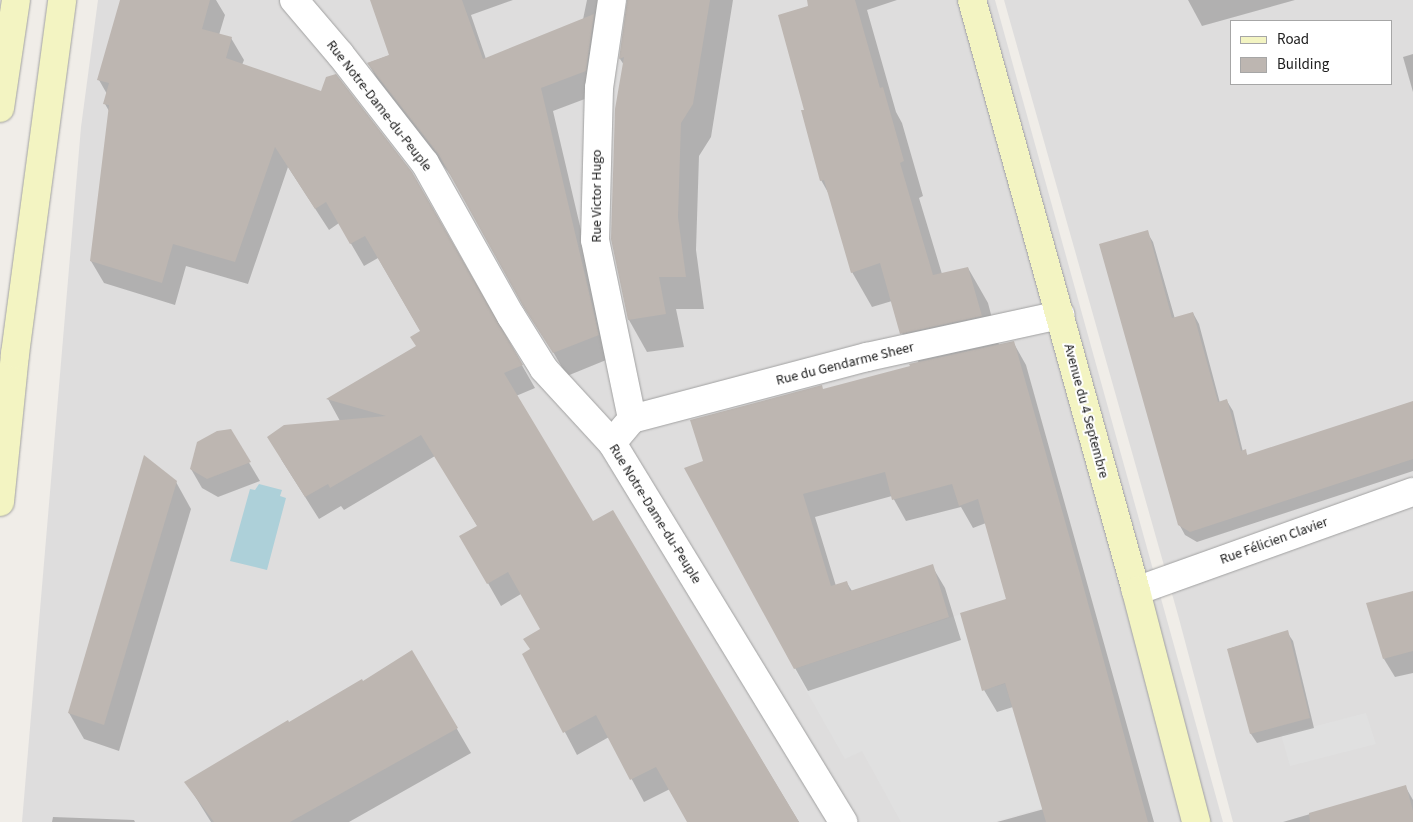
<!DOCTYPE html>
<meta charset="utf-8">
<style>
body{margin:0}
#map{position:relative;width:1413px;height:822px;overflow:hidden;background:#f0ede8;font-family:"Source Sans 3",sans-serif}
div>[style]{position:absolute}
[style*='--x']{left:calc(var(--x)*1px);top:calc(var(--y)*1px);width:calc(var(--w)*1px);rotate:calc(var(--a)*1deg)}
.residential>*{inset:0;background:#dedddd}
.parking>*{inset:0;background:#e0e0e0}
.water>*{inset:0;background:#add0d9}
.shadow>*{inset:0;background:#0003}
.building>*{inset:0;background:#bdb6b1}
.roads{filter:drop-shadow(0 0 1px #a1a1a1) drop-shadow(0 0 1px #a1a1a1)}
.minor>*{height:28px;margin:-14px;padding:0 14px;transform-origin:14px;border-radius:14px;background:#fff}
.secondary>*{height:28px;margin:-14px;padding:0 14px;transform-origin:14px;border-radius:14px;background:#f3f4c2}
span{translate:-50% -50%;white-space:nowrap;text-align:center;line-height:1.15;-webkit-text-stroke:4px #fff;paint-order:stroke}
.street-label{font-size:14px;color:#202020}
.legend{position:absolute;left:1230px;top:20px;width:162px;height:65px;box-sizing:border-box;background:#fff;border:1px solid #a6a6a6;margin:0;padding:6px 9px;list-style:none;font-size:15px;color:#202020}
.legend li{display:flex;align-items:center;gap:10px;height:25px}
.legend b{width:25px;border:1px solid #a6a6a6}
</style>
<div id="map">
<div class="residential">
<i style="clip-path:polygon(98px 0,995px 0,1223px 822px,22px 822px,81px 127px)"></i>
<i style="clip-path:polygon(evenodd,1004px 0,1413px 0,1413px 822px,1233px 822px,1178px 615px,1004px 0,1232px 21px,1392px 21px,1392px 84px,1232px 84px,1232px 21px)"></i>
</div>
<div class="parking">
<i style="clip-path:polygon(961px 614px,983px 690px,1005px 684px,1042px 808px,993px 822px,901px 822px,862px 751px,845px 759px,794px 669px)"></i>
<i style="clip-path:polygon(1366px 713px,1376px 744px,1290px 766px,1281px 735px)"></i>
</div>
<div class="water">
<i style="clip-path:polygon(259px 484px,282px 490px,280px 496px,286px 498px,267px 570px,230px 561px,250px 489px,255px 490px)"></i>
</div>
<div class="shadow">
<i style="clip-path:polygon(135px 0,216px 0,225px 15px,219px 35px,231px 38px,244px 60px,242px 65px,411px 172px,535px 388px,516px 396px,592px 523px,612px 512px,799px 822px,688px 822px,670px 789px,644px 802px,609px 737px,577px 755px,524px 654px,531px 650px,542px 630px,521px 594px,501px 606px,461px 536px,478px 527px,435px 456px,344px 510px,341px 506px,319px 519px,281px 459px,340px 421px,328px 399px,417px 347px,421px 332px,378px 258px,364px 266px,339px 223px,329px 230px,288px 167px,248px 284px,186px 266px,175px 305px,104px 283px,91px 261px,109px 111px,105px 104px,107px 94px,99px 80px)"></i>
<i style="clip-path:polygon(371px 0,513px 0,471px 15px,486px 59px,580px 34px,587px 0,617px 0,598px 94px,553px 111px,611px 358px,567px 376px,452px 177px,381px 86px,368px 63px,390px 55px)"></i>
<i style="clip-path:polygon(635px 0,733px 0,711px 137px,699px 156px,696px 250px,704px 309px,676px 309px,684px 347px,647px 352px,629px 320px,612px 238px,624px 65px,620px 59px,624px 37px)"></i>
<i style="clip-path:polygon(808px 0,897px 0,867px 10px,896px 112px,902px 123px,923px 196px,919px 198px,942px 274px,968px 268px,988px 303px,999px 345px,1013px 342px,1026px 365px,1154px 822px,997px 822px,1044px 809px,1013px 707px,997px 712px,984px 690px,1008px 599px,986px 523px,973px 528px,961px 507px,906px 521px,892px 496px,815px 517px,836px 586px,847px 583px,852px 591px,932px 566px,945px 588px,961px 640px,808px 691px,795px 668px,704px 462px,823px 390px,911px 367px,919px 363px,902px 333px,892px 301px,872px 307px,852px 272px,830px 196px,821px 180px,806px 111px,810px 7px)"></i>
<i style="clip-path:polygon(1188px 0,1295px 0,1202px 26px)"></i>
<i style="clip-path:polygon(1413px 54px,1413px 92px,1403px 57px)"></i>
<i style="clip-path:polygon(1147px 232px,1153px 242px,1175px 319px,1193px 313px,1199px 324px,1220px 403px,1227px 401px,1233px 411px,1243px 452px,1245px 451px,1248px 456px,1413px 403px,1413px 471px,1197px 542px,1185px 535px,1179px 524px)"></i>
<i style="clip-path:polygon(230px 431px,260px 481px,218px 497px,202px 488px,191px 469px)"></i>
<i style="clip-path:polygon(176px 482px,191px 509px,119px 751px,84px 739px,69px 713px)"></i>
<i style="clip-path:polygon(1413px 592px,1413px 673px,1395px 677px,1384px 659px)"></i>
<i style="clip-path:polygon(1287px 632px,1293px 641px,1314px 728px,1257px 743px,1251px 734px,1228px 649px)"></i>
<i style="clip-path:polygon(412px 652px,471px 753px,349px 822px,211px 822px,186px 782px,362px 683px)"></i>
<i style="clip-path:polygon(1405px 786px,1413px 800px,1413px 822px,1283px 822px)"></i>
<i style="clip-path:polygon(53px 817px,134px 820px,135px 822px,52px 822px)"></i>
</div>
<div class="building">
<i style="clip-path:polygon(120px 0,210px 0,202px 29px,232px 37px,226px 58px,321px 91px,326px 77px,336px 74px,412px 172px,523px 365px,504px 373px,593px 521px,613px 510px,799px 822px,687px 822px,656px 767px,630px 780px,596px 715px,563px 733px,522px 654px,530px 649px,523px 639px,540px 629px,508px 572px,487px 584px,459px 536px,477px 526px,421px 435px,330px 488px,328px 484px,305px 497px,267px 437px,284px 425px,386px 416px,326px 399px,416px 346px,410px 337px,420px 331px,365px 236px,350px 244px,326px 202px,315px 209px,275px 147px,235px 262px,173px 244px,162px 283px,90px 261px,109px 105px,103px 104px,109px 83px,97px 80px)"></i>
<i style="clip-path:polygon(370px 0,462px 0,483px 59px,594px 14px,586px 71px,541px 88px,599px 335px,553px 353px,524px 308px,439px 155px,367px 63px,389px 55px)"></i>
<i style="clip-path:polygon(627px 0,710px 0,693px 104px,681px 123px,678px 217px,686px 277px,659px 277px,666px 314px,628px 320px,611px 239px,615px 109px,624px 57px,619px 59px)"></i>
<i style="clip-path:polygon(807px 0,855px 0,880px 88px,883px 87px,904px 161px,900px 163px,933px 275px,968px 267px,982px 316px,900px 334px,880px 263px,851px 273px,824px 180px,820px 181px,801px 110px,804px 110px,778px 15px,808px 6px)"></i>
<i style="clip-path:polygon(1148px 230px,1172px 318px,1193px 312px,1218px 402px,1227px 399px,1241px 451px,1246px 449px,1247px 455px,1413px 401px,1413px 459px,1190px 532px,1178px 525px,1099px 244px)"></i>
<i style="clip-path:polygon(1014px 341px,1080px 574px,1148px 822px,1046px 822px,1005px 683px,982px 691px,960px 613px,1006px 599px,978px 499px,959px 506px,952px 484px,892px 500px,885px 472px,803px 494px,831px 586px,847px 581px,850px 591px,933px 564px,949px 617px,794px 669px,684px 468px,703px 461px,690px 420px,822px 385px,823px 389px,910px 366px,909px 364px)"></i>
<i style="clip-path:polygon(231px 429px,251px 462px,207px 479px,190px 469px,197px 442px,217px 431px)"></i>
<i style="clip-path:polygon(144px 455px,177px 481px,104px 725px,68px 713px)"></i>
<i style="clip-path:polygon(1413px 591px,1413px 651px,1383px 659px,1366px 603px)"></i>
<i style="clip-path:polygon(1288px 630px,1310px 718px,1250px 734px,1227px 649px)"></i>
<i style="clip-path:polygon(412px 650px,458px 728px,290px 822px,214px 822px,184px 782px,288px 720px,289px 722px,362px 679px,363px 681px)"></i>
<i style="clip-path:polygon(1406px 785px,1413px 811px,1413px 822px,1310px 822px,1309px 813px)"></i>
</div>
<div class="roads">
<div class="minor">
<i style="--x:294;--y:0;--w:71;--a:49.6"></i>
<i style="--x:340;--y:54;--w:138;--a:52.1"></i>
<i style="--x:425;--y:163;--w:176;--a:60.7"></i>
<i style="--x:511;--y:316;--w:62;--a:58.1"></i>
<i style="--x:544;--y:369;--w:100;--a:47.4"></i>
<i style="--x:612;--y:443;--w:444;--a:58.6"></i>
<i style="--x:612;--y:0;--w:89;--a:98.4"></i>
<i style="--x:599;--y:88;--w:152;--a:91.5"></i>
<i style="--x:595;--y:240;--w:183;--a:78.3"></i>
<i style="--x:632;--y:419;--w:31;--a:130"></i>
<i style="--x:632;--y:419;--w:243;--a:-14.8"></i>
<i style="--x:867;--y:357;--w:198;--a:-12.3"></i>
<i style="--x:1136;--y:591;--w:294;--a:-19.7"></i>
</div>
<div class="secondary">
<i style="--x:972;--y:0;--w:613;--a:74.49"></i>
<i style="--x:1136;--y:591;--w:239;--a:75.4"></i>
<i style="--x:0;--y:108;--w:109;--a:-81.6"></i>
<i style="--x:0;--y:502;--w:149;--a:-84.2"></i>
<i style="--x:15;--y:354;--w:357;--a:-82.4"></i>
</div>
</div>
<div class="street-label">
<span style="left:379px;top:106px;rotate:52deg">Rue Notre-Dame-du-Peuple</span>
<span style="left:597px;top:196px;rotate:-90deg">Rue Victor Hugo</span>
<span style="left:845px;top:364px;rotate:-14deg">Rue du Gendarme Sheer</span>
<span style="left:1086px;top:411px;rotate:75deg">Avenue du 4 Septembre</span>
<span style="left:655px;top:514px;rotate:58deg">Rue Notre-Dame-du-Peuple</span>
<span style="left:1274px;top:541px;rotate:-20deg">Rue Félicien Clavier</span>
</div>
<ul class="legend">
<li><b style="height:6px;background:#f3f4c2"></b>Road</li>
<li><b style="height:14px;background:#bdb6b1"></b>Building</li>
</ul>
</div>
